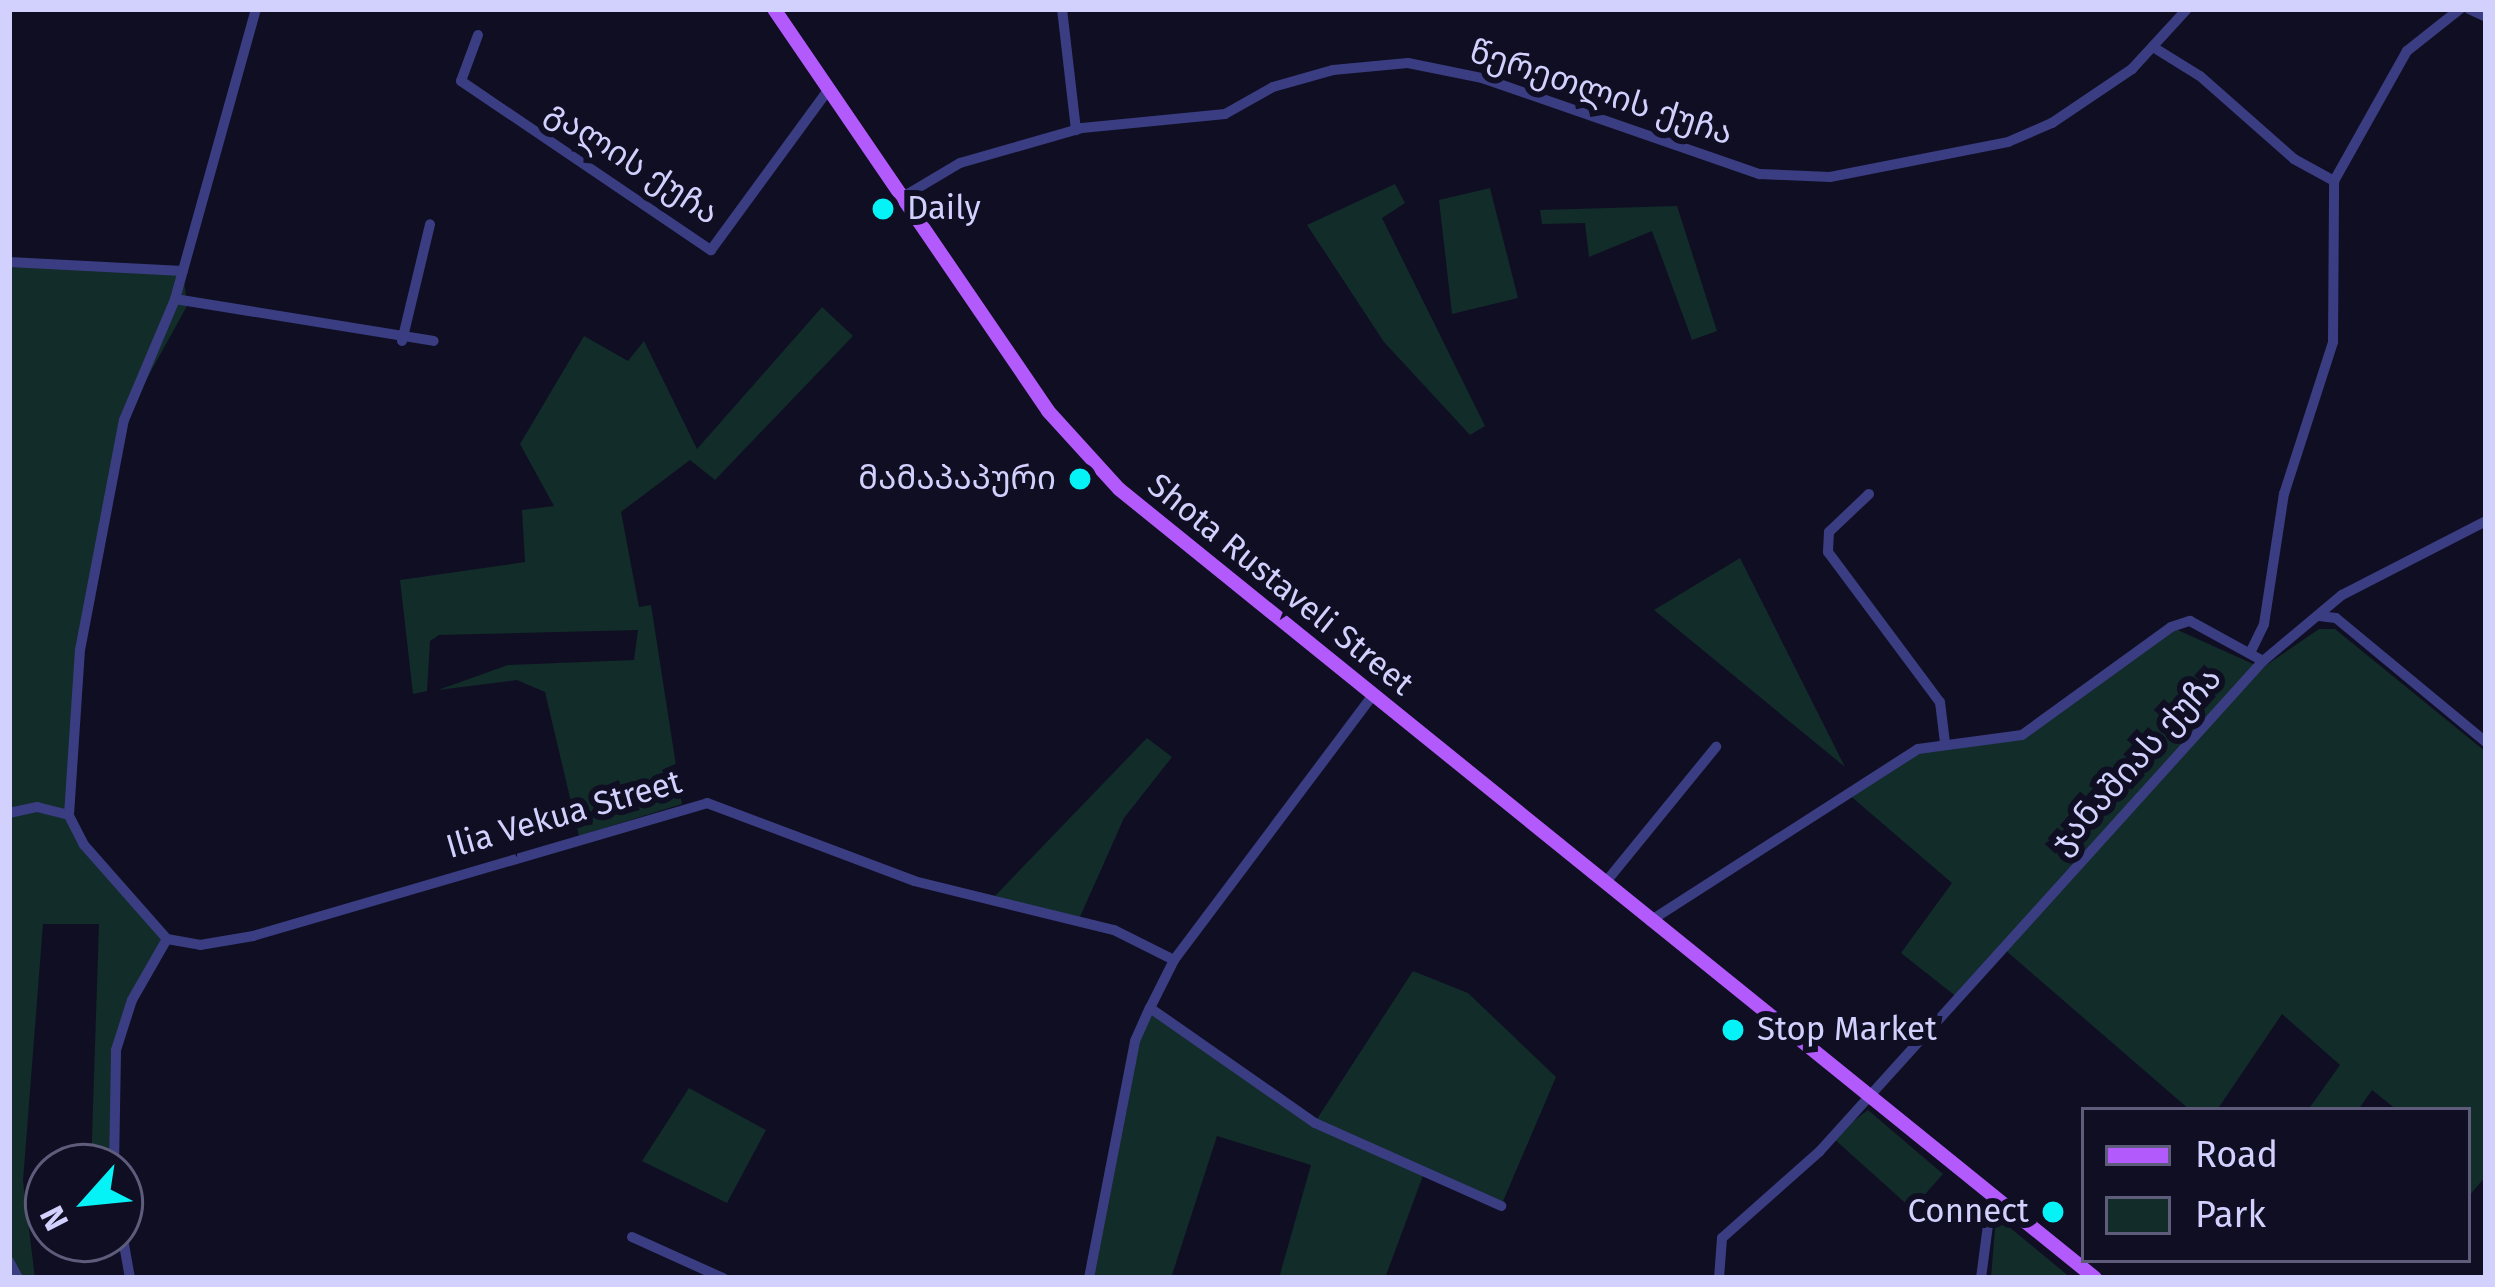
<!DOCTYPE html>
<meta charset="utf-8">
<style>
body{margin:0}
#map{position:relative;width:2495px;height:1287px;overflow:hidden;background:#100e23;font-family:"Fira Sans","Noto Sans Georgian",sans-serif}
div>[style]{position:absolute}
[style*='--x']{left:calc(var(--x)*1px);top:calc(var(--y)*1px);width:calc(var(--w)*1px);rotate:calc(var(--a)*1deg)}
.green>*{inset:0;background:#112c29}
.minor>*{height:10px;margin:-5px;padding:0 5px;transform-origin:5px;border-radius:5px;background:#3a3d81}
.major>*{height:14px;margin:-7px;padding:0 7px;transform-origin:7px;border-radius:7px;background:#b25afc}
.dots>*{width:33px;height:33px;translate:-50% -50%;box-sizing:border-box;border:6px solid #100e23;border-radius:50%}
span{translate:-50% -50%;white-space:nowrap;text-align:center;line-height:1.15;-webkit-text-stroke:12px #100e23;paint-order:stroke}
.street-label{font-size:33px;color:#d2d1fe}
.poi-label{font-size:33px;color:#d2d1fe}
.left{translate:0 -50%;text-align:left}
.right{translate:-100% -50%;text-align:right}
.frame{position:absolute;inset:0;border:12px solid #d2d1fe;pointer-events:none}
.legend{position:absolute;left:2081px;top:1107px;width:390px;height:156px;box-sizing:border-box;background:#100e23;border:3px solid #5e5c7b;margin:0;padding:15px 21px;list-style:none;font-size:36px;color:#d2d1fe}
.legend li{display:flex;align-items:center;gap:24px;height:60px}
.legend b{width:60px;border:3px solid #5e5c7b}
.north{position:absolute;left:24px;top:1143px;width:120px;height:120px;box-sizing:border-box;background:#100e23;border:3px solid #5e5c7b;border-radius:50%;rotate:243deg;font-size:33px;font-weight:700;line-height:48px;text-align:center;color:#d2d1fe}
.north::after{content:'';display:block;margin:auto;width:42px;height:54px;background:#05f2f6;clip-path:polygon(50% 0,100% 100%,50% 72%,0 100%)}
</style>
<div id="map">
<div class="green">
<i style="clip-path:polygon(1395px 184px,1405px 203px,1382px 218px,1485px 426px,1470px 435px,1384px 342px,1307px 225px)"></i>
<i style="clip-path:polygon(1490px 188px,1518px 298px,1452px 314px,1439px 200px)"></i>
<i style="clip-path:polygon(1677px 206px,1717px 331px,1692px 340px,1652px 231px,1589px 257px,1585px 223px,1542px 224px,1540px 210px)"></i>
<i style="clip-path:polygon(9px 262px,183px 271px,187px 306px,124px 420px,80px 650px,69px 815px,84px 846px,167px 939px,132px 1000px,116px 1050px,114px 1167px,91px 1167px,99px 924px,43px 924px,23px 1181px,35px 1278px,21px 1278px,9px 1250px)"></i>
<i style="clip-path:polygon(822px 307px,853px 336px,715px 480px,690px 460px,621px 512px,639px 607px,651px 605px,682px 804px,579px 836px,545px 692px,517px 680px,438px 690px,508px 665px,634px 660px,638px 630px,439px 635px,430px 641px,427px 691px,413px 694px,400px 580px,525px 562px,522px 510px,554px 506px,520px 444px,584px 336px,628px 361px,644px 341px,697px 449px)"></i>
<i style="clip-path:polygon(1740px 558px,1845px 767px,1654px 610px)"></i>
<i style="clip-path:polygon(2171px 627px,2262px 668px,2319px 629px,2335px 629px,2486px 752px,2486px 1176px,2468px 1197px,2468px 1110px,2397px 1110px,2372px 1090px,2358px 1110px,2308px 1110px,2340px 1065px,2282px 1014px,2217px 1110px,2190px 1110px,2004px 949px,1958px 998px,1901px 953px,1952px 883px,1847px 793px,1918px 749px,2012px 739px)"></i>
<i style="clip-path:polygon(1147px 738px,1172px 757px,1124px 818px,1079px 919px,993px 898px)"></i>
<i style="clip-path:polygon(1413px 971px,1468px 993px,1556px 1077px,1501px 1206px,1424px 1173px,1385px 1278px,1279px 1278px,1311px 1165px,1217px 1136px,1171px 1278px,1089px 1278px,1135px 1041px,1150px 1008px,1315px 1122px)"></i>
<i style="clip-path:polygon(689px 1088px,766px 1130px,727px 1203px,642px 1161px)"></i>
<i style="clip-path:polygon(1868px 1110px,1943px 1174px,1912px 1209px,1832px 1137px)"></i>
<i style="clip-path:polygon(1996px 1216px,2071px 1278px,1991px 1278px)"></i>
</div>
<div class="minor">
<i style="--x:1062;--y:9;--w:122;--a:83.4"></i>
<i style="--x:2469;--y:9;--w:19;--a:25"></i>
<i style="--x:478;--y:35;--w:49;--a:110.3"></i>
<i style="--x:461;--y:81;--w:302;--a:34.1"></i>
<i style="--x:711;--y:250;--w:198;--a:-53.8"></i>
<i style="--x:2153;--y:47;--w:55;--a:31.7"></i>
<i style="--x:2200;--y:76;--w:125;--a:41.4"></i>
<i style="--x:2294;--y:159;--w:46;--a:28.8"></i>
<i style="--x:901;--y:198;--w:69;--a:-30.7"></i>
<i style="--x:960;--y:163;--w:127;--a:-16"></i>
<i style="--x:1082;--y:128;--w:144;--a:-5.6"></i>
<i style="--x:1225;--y:114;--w:55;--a:-29.4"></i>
<i style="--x:1273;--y:87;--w:62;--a:-15.8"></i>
<i style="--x:1333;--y:70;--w:75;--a:-5.3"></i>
<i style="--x:1408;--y:63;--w:76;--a:11.5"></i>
<i style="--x:1482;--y:78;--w:294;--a:19.1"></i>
<i style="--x:1760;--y:174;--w:70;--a:2.5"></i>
<i style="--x:1830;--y:177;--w:181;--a:-11.1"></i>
<i style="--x:2008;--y:142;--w:48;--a:-23.4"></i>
<i style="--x:2052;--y:123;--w:97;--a:-34"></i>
<i style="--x:2132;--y:69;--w:81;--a:-47.5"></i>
<i style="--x:9;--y:262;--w:174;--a:3"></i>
<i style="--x:175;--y:299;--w:262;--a:9.2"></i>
<i style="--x:402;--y:341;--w:120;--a:-76.5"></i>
<i style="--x:1869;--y:494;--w:55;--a:136.5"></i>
<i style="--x:1829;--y:532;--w:20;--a:93"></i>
<i style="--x:1828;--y:552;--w:187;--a:53.3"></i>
<i style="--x:1940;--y:702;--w:39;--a:83"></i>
<i style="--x:2319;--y:616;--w:17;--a:7"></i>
<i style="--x:2336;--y:618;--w:195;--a:39.6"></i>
<i style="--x:2250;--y:653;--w:32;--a:-64"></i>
<i style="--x:2264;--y:624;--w:132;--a:-81.3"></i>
<i style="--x:2284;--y:494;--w:160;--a:-72.1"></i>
<i style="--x:2333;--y:342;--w:161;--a:-89.6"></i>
<i style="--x:2334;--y:181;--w:149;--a:-60.7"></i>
<i style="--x:2407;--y:51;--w:68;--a:-38.4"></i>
<i style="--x:9;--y:813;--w:29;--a:-12"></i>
<i style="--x:37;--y:807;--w:33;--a:14"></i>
<i style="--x:1605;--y:883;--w:176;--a:-50.8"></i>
<i style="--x:1650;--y:921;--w:318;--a:-32.7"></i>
<i style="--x:1918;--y:749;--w:105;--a:-7.7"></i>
<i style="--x:2022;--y:735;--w:184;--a:-35.9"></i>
<i style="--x:2171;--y:627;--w:20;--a:-18"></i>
<i style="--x:2190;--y:621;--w:83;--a:28.7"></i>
<i style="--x:167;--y:939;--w:34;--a:10"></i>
<i style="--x:200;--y:945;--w:54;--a:-9.6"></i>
<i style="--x:253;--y:936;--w:473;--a:-16.3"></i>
<i style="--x:707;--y:803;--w:221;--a:20.6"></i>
<i style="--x:914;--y:881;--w:206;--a:13.8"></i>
<i style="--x:1114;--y:930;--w:67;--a:26.6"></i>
<i style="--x:167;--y:939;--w:125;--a:-131.4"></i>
<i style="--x:84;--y:845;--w:34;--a:-117"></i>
<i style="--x:69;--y:815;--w:165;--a:-86.2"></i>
<i style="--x:80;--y:650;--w:234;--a:-79.2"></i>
<i style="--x:124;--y:420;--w:131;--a:-67.1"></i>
<i style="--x:175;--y:299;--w:301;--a:-74.4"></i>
<i style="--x:1150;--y:1008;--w:201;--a:34.9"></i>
<i style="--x:1315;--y:1123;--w:204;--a:24"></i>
<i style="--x:114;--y:1167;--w:117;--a:-89"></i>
<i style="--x:116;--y:1050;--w:52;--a:-72.3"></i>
<i style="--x:132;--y:1000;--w:70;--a:-60.2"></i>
<i style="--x:120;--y:1222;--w:57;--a:79.9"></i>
<i style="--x:632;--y:1237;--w:100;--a:24.3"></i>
<i style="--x:9;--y:1261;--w:19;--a:62"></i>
<i style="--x:1089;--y:1278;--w:241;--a:-79"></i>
<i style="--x:1135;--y:1041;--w:36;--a:-66"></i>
<i style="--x:1150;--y:1008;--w:54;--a:-63.4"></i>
<i style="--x:1174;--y:960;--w:331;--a:-53.1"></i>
<i style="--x:1719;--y:1278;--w:40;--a:-85.7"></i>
<i style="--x:1722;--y:1238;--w:130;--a:-41.6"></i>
<i style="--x:1819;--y:1152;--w:662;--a:-47.88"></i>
<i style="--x:2263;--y:661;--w:103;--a:-39.9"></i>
<i style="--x:2342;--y:595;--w:162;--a:-27.2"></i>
<i style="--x:1981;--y:1278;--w:85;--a:-82.5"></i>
</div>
<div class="major">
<i style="--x:774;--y:9;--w:486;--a:55.7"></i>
<i style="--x:1048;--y:411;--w:105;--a:47.7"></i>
<i style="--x:1119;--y:489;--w:1255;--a:38.95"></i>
</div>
<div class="dots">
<i style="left:883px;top:209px;background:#05f2f6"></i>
<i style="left:1080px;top:479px;background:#05f2f6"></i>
<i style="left:1733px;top:1030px;background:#05f2f6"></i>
<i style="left:2053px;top:1212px;background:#05f2f6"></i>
</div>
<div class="street-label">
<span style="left:1601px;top:93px;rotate:18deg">წერეთლის ქუჩა</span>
<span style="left:632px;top:163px;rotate:33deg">გალის ქუჩა</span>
<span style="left:1280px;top:585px;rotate:39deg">Shota Rustaveli Street</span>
<span style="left:2136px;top:761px;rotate:-48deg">ჯანაშიას ქუჩა</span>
<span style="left:564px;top:815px;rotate:-16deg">Ilia Vekua Street</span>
</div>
<div class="poi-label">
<span class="left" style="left:907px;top:209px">Daily</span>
<span class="right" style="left:1056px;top:479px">მამაპაპური</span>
<span class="left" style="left:1757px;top:1030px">Stop Market</span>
<span class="right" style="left:2029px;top:1212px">Connect</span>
</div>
<div class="frame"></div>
<ul class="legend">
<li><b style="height:15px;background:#b25afc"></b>Road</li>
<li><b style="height:33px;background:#112c29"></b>Park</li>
</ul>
<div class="north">N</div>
</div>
